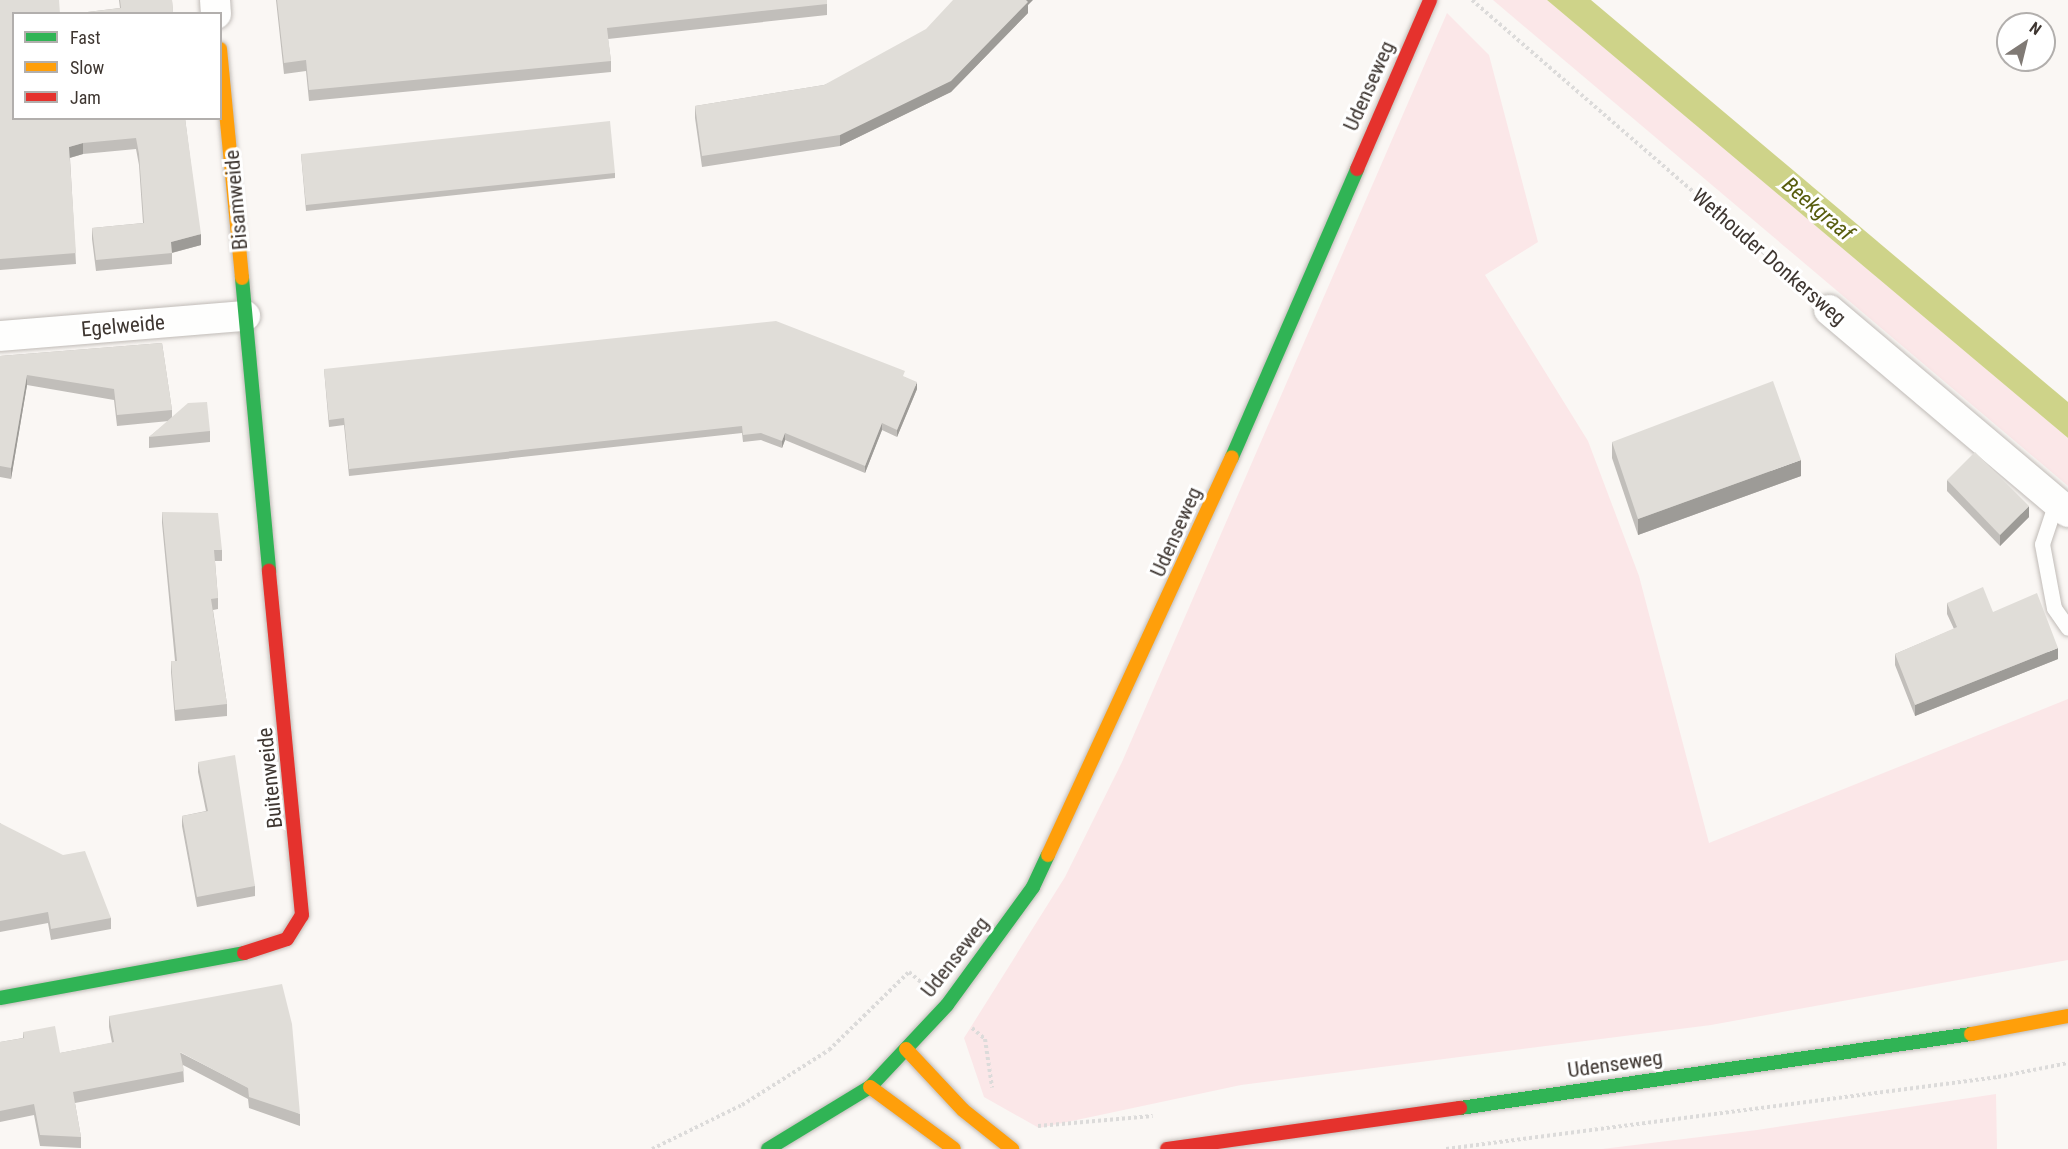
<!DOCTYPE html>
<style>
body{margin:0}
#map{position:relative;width:2068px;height:1149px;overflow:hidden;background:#faf7f4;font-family:"Roboto Condensed",sans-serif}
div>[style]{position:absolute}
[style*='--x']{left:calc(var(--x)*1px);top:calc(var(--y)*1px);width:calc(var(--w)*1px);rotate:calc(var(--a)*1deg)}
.green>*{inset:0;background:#fbe7e8}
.water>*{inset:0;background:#ced389}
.path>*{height:4px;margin-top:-2px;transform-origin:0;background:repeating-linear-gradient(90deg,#dcdbda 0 3px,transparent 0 6px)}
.roads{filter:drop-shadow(0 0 2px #c0bbb7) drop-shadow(0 0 2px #c0bbb7)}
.lane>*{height:15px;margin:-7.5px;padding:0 7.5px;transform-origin:7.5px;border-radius:7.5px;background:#fefefd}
.street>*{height:30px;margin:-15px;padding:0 15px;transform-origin:15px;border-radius:15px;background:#fefefd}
.fast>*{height:14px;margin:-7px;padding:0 7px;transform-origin:7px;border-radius:7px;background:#30b455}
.slow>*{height:14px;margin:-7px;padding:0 7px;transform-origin:7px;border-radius:7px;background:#ff9f0a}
.jam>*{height:14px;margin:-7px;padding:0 7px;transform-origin:7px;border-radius:7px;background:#e5322d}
.wall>*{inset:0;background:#c1beba}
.shaded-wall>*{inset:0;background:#9d9b97}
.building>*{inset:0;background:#e0ddd8}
span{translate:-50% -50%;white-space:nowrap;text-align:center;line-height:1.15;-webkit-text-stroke:6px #fff;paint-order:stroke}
.street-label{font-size:21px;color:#3e3631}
.water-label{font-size:22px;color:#585d0e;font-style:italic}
.legend{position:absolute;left:12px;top:12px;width:210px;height:108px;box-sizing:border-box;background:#fff;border:2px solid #b2afad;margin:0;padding:8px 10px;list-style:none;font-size:18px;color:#3e3631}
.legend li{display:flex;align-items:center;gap:12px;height:30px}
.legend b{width:30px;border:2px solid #b2afad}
.north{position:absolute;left:1996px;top:12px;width:60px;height:60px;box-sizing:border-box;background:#fff;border:2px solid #b2afad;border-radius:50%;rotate:35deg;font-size:16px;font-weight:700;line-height:24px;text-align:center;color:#3e3631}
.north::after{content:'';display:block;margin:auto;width:21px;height:27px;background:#807a75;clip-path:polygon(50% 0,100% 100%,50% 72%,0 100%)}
</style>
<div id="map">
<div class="green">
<i style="clip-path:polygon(1493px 0,1547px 0,2068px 438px,2068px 486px)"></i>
<i style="clip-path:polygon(1447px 13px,1489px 55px,1538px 242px,1485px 275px,1588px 441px,1639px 576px,1709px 843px,2068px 699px,2068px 960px,1711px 1025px,1241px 1085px,1039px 1128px,984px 1097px,964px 1038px,1065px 877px,1122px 762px)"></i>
<i style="clip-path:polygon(1996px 1094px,1997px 1149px,1602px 1149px,1757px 1130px)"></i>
</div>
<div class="water">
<i style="clip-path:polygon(1547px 0,1591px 0,2068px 402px,2068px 438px)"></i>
</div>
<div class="path">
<i style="--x:1472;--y:0;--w:442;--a:40.9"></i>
<i style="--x:972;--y:1028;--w:17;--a:40"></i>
<i style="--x:985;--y:1039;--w:49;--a:81.7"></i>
<i style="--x:1038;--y:1126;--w:115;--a:-5"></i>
<i style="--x:652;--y:1149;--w:100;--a:-26.1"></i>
<i style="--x:742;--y:1105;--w:103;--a:-32.3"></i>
<i style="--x:829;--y:1050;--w:112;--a:-44.3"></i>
<i style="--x:909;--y:972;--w:17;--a:40"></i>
<i style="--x:1446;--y:1149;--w:557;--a:-7.43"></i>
<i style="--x:1998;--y:1077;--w:71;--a:-11.3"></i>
</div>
<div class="roads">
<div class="lane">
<i style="--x:2056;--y:502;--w:44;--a:108.4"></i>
<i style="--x:2042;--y:544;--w:65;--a:79.4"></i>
<i style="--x:2054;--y:608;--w:24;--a:55"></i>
</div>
<div class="street">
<i style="--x:215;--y:0;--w:14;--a:86"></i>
<i style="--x:1829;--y:310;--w:313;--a:40.2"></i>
<i style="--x:0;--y:336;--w:246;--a:-4.7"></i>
</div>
<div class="fast">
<i style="--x:242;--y:278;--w:294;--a:84.7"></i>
<i style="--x:1232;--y:457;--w:314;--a:-66.5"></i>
<i style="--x:0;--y:998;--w:248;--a:-10.4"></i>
<i style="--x:1460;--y:1108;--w:516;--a:-8.24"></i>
<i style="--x:768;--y:1149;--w:119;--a:-31.3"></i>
<i style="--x:870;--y:1087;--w:112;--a:-46.8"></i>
<i style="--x:947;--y:1005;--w:146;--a:-53.9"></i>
<i style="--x:1033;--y:887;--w:35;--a:-65"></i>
</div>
<div class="slow">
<i style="--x:220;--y:49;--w:230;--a:84.5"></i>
<i style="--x:1048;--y:855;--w:438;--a:-65.2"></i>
<i style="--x:1971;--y:1034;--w:99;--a:-10.5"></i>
<i style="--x:906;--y:1049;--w:83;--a:46.9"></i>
<i style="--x:963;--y:1110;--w:63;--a:38.5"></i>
<i style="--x:870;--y:1087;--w:104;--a:36.4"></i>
</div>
<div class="jam">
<i style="--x:1357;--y:169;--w:184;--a:-66.6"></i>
<i style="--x:244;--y:953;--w:45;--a:-18"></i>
<i style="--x:287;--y:939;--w:28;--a:-58"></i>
<i style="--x:302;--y:915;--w:346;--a:-95.5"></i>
<i style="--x:1167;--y:1149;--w:296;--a:-8"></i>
</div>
</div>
<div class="wall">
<i style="clip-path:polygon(0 0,14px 14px,185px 118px,201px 245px,172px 253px,172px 264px,96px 271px,92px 239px,92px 228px,143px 223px,139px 165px,136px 149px,83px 154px,70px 158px,76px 264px,0 270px)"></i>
<i style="clip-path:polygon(119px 0,172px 0,173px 14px,71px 14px,120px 8px)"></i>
<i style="clip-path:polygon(276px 0,827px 0,827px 15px,608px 39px,611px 61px,611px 72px,309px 101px,306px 71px,284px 74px)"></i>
<i style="clip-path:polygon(1028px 5px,1028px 13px,951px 92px,840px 146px,702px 167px,695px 118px,695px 106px,824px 85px)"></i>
<i style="clip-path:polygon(301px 154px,615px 173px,615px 178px,306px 211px)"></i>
<i style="clip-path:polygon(162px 343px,172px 410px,172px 418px,210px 431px,210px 442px,149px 448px,149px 437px,169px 421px,117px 426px,114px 400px,27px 385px,11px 479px,0 477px,0 356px)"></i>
<i style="clip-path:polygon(324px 369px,905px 377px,917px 389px,897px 437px,882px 430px,865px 473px,785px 440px,782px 448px,761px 440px,743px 442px,742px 433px,349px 476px,344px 425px,329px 427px)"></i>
<i style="clip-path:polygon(1612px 442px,1801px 476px,1638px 535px,1612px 458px)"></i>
<i style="clip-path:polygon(1947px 480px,2029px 517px,2000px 546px,1947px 491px)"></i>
<i style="clip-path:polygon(162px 512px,222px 550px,222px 561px,215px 561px,218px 598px,218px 609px,213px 610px,227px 704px,227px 716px,175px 721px,171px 672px,171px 661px,175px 661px,162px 523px)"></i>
<i style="clip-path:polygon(1947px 603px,1993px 612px,2058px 659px,1915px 716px,1895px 665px,1895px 654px,1954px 629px,1947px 614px)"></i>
<i style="clip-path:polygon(198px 762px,255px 886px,255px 896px,197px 907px,182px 826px,182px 816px,206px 811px,198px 772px)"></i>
<i style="clip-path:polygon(0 823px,111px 918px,111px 929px,51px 940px,48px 923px,0 932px)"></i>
<i style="clip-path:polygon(109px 1016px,300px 1114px,300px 1126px,249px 1108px,248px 1099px,183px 1065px,184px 1082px,75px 1103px,81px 1137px,81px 1148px,40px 1146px,34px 1115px,0 1122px,0 1042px,23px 1038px,23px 1032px,60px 1053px,112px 1043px,109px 1027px)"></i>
</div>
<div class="shaded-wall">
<i style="clip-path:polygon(1025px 0,1033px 0,1028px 5px,1028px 13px,951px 92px,840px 146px,840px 135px)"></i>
<i style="clip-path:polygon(83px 143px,83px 154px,69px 158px,69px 147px)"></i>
<i style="clip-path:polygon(201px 234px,201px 245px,171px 253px,171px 242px)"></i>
<i style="clip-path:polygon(27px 375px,27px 385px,11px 479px,11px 468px)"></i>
<i style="clip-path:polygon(917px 382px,917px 389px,897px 437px,897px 430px)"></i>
<i style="clip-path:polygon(882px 423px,882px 430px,865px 473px,865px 466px)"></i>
<i style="clip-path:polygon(785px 433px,785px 440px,782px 448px,782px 441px)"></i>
<i style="clip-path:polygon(1801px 460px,1801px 476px,1638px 535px,1638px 519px)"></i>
<i style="clip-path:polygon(2029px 506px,2029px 517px,2000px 546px,2000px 535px)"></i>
<i style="clip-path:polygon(2058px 648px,2058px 659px,1915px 716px,1915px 705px)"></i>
</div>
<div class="building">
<i style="clip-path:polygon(0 0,59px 0,60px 14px,14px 14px,14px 118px,185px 118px,201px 234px,171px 242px,172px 253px,96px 260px,92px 228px,144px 223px,139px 154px,136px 138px,83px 143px,69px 147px,76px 253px,0 259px)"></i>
<i style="clip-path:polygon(120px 0,172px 0,173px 12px,166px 12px,166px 14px,71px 14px,121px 8px)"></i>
<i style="clip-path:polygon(277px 0,827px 0,827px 4px,607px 28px,611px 61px,309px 90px,306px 60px,284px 63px)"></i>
<i style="clip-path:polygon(953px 0,1026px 0,1028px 2px,951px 81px,840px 135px,702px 156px,695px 106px,824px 85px,926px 29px)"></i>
<i style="clip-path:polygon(610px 121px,615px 173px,306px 205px,301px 154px)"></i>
<i style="clip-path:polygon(776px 321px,905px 371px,903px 376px,917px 382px,897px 430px,882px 423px,865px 466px,785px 433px,782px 441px,761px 433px,743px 435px,742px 426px,349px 469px,344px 418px,329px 420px,324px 369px)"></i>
<i style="clip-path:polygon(162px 343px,172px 410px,117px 415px,114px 389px,27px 375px,11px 468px,0 466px,0 356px)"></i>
<i style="clip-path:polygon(1773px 381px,1801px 460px,1638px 519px,1612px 442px)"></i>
<i style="clip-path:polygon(207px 402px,210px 431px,149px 437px,188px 403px)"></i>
<i style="clip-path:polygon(1975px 452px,2029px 506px,2000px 535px,1947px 480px)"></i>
<i style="clip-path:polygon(162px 512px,218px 513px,222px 550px,214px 550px,218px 598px,211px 599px,227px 704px,175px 710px,171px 661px,177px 661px)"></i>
<i style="clip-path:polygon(1983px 587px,1993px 612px,2037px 593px,2058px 648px,1915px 705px,1895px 654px,1957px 627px,1947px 603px)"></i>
<i style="clip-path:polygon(235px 755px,255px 886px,197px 897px,182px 816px,208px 811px,198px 762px)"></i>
<i style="clip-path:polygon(0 823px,63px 855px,85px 851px,111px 918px,51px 929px,48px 912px,0 921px)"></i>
<i style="clip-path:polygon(282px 984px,292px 1024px,300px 1114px,249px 1097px,248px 1088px,180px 1052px,184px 1071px,73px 1092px,81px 1137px,40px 1135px,34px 1104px,0 1111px,0 1042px,24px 1038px,23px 1032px,55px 1026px,60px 1053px,114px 1042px,109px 1016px)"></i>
</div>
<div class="street-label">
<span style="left:1369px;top:86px;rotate:-66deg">Udenseweg</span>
<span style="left:236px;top:200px;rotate:-95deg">Bisamweide</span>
<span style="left:1769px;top:257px;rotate:41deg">Wethouder Donkersweg</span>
<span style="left:123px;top:326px;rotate:-5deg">Egelweide</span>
<span style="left:1176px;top:532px;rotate:-66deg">Udenseweg</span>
<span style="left:270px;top:778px;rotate:-96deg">Buitenweide</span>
<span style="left:955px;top:957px;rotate:-52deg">Udenseweg</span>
<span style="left:1615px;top:1064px;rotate:-8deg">Udenseweg</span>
</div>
<div class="water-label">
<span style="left:1818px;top:209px;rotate:40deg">Beekgraaf</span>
</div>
<ul class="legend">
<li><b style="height:8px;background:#30b455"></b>Fast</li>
<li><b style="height:8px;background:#ff9f0a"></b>Slow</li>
<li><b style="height:8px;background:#e5322d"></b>Jam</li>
</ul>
<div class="north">N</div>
</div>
